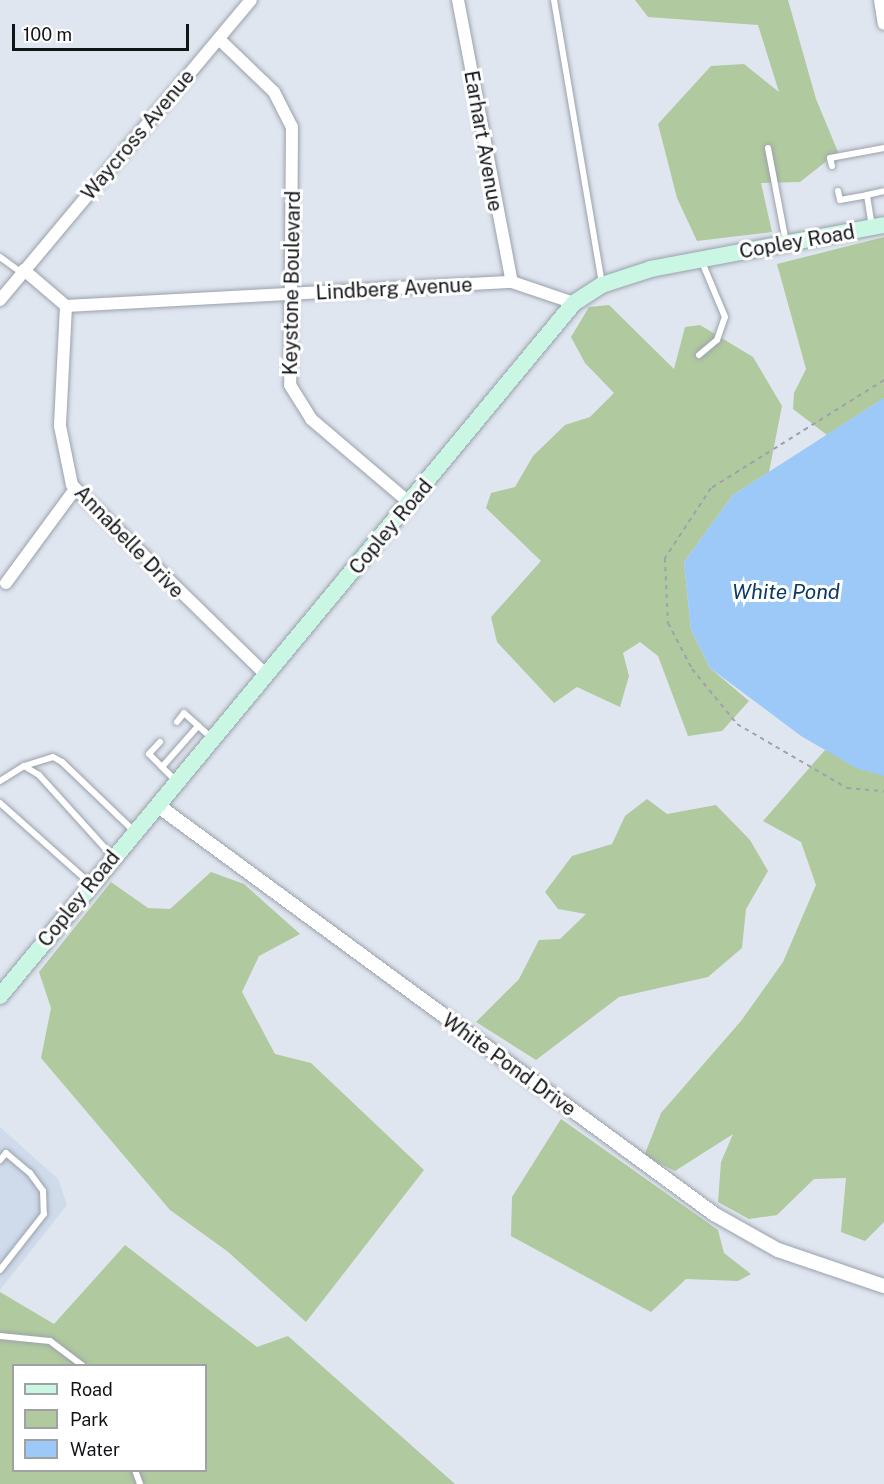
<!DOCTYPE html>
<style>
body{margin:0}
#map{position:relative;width:884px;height:1484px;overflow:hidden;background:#dfe6f0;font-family:"Public Sans",sans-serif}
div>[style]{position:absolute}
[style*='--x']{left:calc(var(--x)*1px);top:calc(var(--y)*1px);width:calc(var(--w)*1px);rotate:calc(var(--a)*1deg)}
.built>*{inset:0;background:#cfdaea}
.green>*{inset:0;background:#b0c99e}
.water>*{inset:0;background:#9dc9f9}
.path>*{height:2px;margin-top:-1px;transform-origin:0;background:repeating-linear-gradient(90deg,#9da3ab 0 4.5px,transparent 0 9px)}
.roads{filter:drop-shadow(0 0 2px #9ba1ab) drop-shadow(0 0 2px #9ba1ab)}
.service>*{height:6px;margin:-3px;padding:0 3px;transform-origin:3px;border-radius:3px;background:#fff}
.minor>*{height:12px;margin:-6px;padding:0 6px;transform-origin:6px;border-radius:6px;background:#fff}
.tertiary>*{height:14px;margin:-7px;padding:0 7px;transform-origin:7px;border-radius:7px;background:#fff}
.secondary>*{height:16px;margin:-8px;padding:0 8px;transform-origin:8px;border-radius:8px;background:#c9f7e4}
span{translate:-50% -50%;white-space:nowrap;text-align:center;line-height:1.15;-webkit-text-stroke:6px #fff;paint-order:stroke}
.street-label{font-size:20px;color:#111417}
.water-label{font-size:21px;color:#0c3a66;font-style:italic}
.legend{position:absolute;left:12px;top:1364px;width:195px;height:108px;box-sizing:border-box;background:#fff;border:2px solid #a0a1a2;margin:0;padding:8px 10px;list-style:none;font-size:18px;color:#111417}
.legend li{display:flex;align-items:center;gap:12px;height:30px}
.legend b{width:30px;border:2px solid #a0a1a2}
.scale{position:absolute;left:12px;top:24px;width:177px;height:27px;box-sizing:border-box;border:3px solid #111417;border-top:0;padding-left:8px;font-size:18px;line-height:21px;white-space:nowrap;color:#111417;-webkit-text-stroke:4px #fff;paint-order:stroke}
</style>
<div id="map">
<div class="built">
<i style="clip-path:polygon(0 1127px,58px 1179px,67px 1205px,0 1290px)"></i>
</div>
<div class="green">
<i style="clip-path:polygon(635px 0,788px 0,816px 99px,838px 152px,800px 182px,761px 183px,772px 232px,697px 241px,677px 198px,658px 124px,711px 66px,744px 64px,779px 92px,758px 25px,648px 17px)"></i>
<i style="clip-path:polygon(884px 237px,884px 398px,827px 435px,793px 409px,794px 393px,806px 369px,777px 264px)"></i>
<i style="clip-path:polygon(609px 305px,674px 369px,685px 327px,700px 325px,753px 357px,782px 406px,769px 472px,733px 495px,684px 562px,691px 630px,710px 668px,749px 701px,722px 731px,688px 736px,658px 656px,640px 642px,623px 653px,629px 676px,620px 707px,577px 687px,554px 703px,497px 642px,491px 617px,541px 561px,486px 508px,491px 493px,515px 487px,533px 456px,565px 425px,590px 417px,614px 393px,585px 363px,571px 337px,589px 307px)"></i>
<i style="clip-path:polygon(825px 750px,884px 776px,884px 1222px,865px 1241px,841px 1232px,846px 1178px,814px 1179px,777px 1215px,749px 1219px,718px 1202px,721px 1162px,733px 1134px,675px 1171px,644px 1156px,661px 1113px,741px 1021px,783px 962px,816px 885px,801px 842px,763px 821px)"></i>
<i style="clip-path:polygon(647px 799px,667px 814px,716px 805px,750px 840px,768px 871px,746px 909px,742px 948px,708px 977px,619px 997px,536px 1060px,476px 1022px,519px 979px,539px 940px,560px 939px,586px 914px,558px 909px,545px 892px,572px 856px,612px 844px,625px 816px)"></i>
<i style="clip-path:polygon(211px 872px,244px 884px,300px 934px,259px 956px,242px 992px,275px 1054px,311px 1063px,424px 1170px,306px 1322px,227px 1251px,170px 1210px,41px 1058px,51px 1008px,39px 972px,111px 882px,148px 908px,170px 909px)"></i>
<i style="clip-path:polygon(561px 1119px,718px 1230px,724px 1253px,751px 1274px,738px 1281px,686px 1279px,651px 1312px,511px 1236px,512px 1197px)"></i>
<i style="clip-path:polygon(evenodd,125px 1245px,257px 1347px,288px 1336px,455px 1484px,0 1484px,0 1292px,54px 1324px,125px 1245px,14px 1366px,206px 1366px,206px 1470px,14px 1470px,14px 1366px)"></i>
</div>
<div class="water">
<i style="clip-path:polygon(884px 398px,884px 776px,856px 768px,801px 736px,710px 668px,691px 630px,684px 562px,733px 495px)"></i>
</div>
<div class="path">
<i style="--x:884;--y:380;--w:204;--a:148"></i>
<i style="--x:711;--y:488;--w:84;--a:123.3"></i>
<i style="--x:665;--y:558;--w:65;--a:87.4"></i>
<i style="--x:668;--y:623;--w:52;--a:62.4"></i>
<i style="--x:692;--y:669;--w:71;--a:50.7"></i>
<i style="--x:737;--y:724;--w:127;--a:30.2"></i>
<i style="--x:847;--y:788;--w:37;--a:5"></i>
</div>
<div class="roads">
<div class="service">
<i style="--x:554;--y:0;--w:288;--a:80.4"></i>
<i style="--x:768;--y:148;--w:96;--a:79.2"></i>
<i style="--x:832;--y:166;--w:8;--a:-104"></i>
<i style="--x:830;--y:158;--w:55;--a:-10.5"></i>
<i style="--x:838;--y:191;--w:9;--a:77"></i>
<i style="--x:840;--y:200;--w:27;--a:-10"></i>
<i style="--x:872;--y:227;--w:32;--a:-99"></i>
<i style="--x:867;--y:195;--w:17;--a:-13"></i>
<i style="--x:0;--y:257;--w:27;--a:36"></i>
<i style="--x:699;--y:355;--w:23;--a:-40"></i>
<i style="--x:717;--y:340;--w:24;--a:-71"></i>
<i style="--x:725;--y:317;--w:60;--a:-112.7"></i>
<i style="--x:177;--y:722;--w:11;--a:-52"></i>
<i style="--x:184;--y:713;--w:38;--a:42"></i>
<i style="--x:160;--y:742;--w:16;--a:133"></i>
<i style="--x:149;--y:754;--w:38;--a:45"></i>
<i style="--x:24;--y:766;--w:30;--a:-17"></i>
<i style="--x:53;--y:757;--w:10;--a:29"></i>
<i style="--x:62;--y:762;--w:100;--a:43.8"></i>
<i style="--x:162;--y:767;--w:55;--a:-48.7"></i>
<i style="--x:0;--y:781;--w:28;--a:-32"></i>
<i style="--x:24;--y:766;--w:17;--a:31"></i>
<i style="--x:39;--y:775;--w:110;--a:47.9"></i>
<i style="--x:0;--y:803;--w:122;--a:41.7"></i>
<i style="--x:0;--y:1160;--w:9;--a:-49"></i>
<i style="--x:6;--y:1153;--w:31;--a:40"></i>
<i style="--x:30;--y:1173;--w:22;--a:54"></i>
<i style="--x:43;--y:1191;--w:23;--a:88"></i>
<i style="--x:44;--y:1214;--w:71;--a:128.2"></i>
<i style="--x:0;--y:1336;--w:50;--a:5.7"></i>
<i style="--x:50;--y:1341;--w:41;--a:37.1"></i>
<i style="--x:135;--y:1470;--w:15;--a:70"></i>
</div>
<div class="minor">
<i style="--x:458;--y:0;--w:287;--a:79.2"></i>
<i style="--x:880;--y:0;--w:24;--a:81"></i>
<i style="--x:219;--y:39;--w:76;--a:43.9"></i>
<i style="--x:274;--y:92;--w:39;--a:63"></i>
<i style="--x:292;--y:127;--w:258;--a:90.4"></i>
<i style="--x:290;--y:385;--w:40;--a:58"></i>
<i style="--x:311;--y:419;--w:131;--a:40.4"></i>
<i style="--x:24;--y:270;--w:55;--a:40.6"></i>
<i style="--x:0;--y:300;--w:391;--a:-50.1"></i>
<i style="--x:66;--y:306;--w:447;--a:-3.1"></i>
<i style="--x:512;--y:282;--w:65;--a:18.7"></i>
<i style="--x:66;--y:306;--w:120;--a:92.9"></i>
<i style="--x:60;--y:426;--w:60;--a:78.5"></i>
<i style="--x:72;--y:485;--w:272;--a:44.4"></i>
<i style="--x:6;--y:583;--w:117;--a:-53.7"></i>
</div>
<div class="tertiary">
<i style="--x:157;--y:805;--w:691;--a:36.29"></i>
<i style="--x:714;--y:1214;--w:73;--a:29.4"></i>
<i style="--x:778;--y:1250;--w:112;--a:18.8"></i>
</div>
<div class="secondary">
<i style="--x:0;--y:996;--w:900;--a:-50.37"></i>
<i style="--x:574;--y:303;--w:33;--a:-33"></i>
<i style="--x:602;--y:285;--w:52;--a:-18.1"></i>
<i style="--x:651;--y:269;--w:237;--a:-10.7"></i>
</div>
</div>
<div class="street-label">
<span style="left:138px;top:135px;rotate:-50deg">Waycross Avenue</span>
<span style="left:483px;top:141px;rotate:80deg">Earhart Avenue</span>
<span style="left:797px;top:242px;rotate:-10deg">Copley Road</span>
<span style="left:292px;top:283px;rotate:-89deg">Keystone Boulevard</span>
<span style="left:394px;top:289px;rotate:-3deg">Lindberg Avenue</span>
<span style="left:391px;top:527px;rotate:-50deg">Copley Road</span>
<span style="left:129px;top:542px;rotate:46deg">Annabelle Drive</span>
<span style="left:79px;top:899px;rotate:-51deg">Copley Road</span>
<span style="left:509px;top:1065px;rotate:36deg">White Pond Drive</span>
</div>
<div class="water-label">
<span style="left:786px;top:592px">White Pond</span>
</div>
<ul class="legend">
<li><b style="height:8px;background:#c9f7e4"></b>Road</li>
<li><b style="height:16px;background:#b0c99e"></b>Park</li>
<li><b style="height:16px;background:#9dc9f9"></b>Water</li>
</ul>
<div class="scale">100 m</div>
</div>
